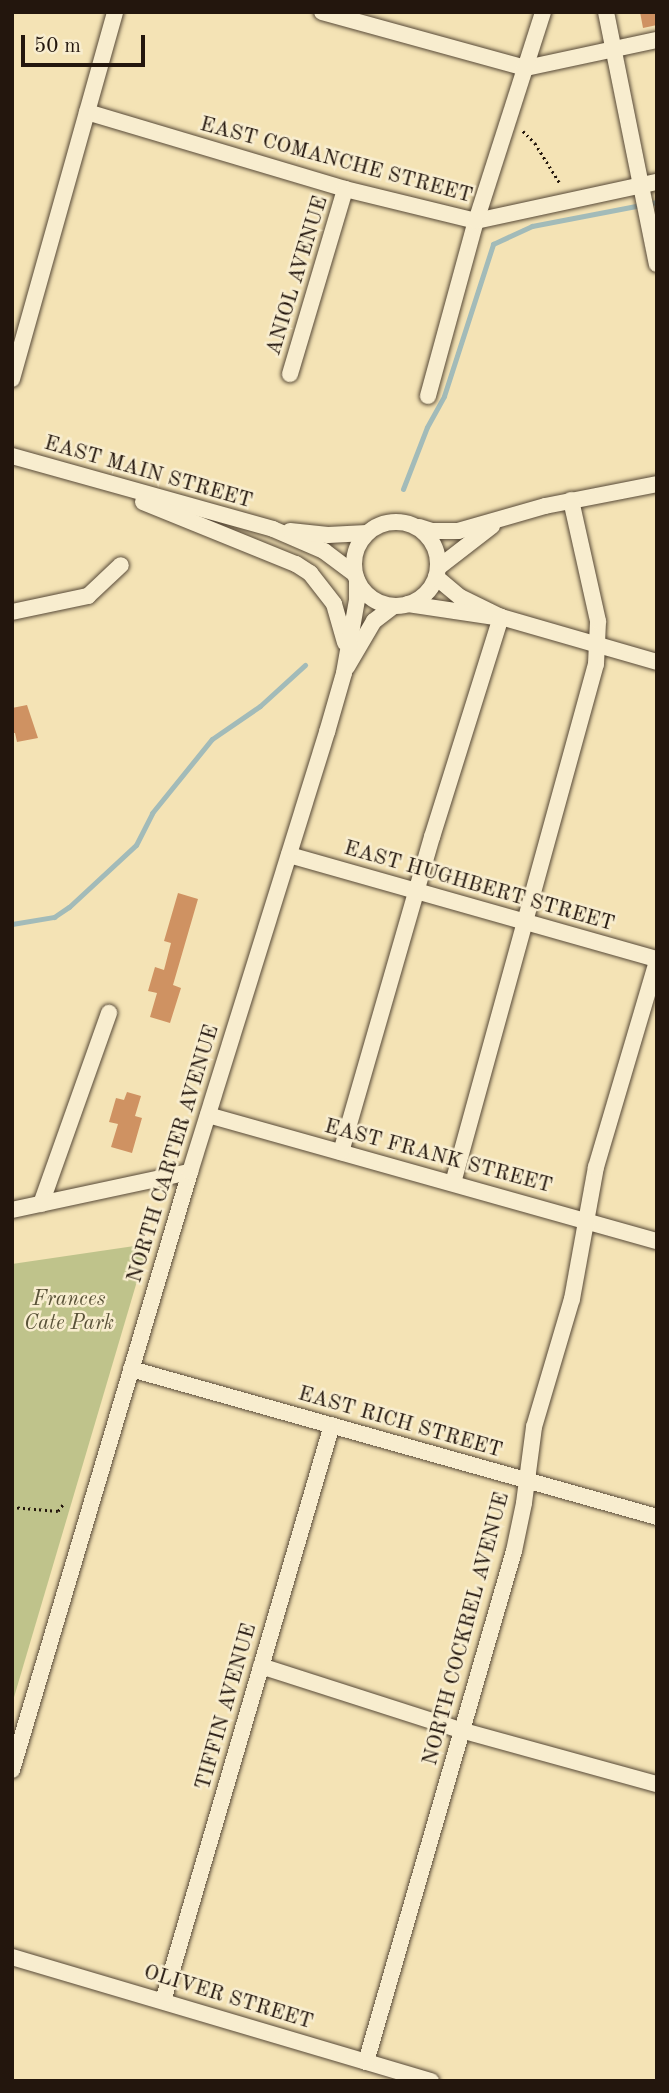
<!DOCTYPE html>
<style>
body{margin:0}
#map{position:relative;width:669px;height:2093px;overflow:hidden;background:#f4e3b5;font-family:"Old Standard TT",serif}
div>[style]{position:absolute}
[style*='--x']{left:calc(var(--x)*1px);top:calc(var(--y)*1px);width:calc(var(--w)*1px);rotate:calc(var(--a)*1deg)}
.green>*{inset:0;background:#bfc38b}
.stream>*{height:5px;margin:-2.5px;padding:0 2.5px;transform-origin:2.5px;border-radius:2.5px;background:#a2bbb9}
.building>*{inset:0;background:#cf9262}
.path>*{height:2.5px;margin-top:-1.25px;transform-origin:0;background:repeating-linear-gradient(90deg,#23160d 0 2px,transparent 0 5.5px)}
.roads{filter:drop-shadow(0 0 2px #574937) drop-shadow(0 0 2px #574937)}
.minor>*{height:16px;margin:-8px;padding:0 8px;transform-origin:8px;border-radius:8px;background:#f8edcf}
.minor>.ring{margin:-8px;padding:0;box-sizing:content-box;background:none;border:16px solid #f8edcf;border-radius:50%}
span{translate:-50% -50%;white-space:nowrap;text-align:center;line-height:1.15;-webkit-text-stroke:5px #f8edcf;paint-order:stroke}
.street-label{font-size:21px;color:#23160d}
.park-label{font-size:21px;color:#5a5339;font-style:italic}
.frame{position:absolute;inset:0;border:14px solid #23160d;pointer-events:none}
.scale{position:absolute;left:21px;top:35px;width:124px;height:32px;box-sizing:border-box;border:4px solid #23160d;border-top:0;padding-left:9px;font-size:21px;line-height:24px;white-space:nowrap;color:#23160d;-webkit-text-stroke:5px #f8edcf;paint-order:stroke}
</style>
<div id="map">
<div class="green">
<i style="clip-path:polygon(148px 1244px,12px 1704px,12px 1264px)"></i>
</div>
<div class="stream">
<i style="--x:403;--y:489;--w:66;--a:-68.8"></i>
<i style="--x:427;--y:427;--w:35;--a:-61"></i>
<i style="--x:444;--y:396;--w:160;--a:-72.1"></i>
<i style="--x:493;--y:244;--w:43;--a:-24.8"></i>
<i style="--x:532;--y:226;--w:127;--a:-10.9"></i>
<i style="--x:12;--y:924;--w:43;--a:-9.5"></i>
<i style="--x:54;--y:917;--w:18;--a:-34"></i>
<i style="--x:69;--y:907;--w:91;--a:-42.8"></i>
<i style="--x:136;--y:845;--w:36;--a:-63"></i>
<i style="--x:152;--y:813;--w:95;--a:-51"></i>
<i style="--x:212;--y:739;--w:58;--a:-34.5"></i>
<i style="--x:260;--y:706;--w:61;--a:-42.3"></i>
</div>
<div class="building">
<i style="clip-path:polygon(640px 12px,657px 12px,657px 25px,643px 28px)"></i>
<i style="clip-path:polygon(27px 705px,38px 738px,17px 742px,15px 733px,12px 733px,12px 708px)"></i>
<i style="clip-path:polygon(178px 893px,198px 899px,173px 985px,181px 988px,170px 1023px,150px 1017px,157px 993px,148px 991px,155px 967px,164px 970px,171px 943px,164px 941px)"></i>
<i style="clip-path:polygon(127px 1092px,141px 1096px,135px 1116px,142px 1118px,132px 1153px,111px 1147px,118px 1124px,109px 1122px,116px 1098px,124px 1100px)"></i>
</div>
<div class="path">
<i style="--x:523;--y:131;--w:17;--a:45"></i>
<i style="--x:535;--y:143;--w:49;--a:58.2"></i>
<i style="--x:12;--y:1507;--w:46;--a:5"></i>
<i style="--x:58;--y:1511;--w:10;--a:-53"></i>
</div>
<div class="roads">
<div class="minor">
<i style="--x:322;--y:12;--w:212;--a:15.4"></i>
<i style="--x:526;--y:68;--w:134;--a:-12.1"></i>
<i style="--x:606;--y:12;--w:257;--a:78.6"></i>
<i style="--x:87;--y:112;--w:269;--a:16.6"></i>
<i style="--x:345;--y:189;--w:135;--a:13.7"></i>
<i style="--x:476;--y:221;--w:185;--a:-12.2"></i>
<i style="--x:290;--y:374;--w:193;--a:-73.4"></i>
<i style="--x:12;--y:379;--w:381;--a:-74.3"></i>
<i style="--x:428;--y:396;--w:181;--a:-74.7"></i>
<i style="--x:476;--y:221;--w:219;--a:-72.2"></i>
<i style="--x:12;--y:456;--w:271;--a:15.6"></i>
<i style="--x:273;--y:529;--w:56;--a:23.3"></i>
<i style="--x:324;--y:551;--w:39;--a:37"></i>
<i style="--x:143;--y:502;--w:165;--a:22.1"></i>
<i style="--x:296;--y:564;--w:17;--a:33"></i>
<i style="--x:310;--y:573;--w:39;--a:52"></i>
<i style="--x:334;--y:604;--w:40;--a:74"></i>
<i class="ring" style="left:354px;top:522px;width:68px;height:68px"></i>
<i style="--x:419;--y:527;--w:14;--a:17"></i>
<i style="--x:432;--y:531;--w:26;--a:0"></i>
<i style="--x:458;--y:531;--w:91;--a:-16"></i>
<i style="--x:545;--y:506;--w:114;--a:-11.1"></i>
<i style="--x:290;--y:531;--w:38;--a:6"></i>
<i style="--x:328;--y:535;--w:39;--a:-3"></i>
<i style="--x:439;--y:567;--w:67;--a:-37.7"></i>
<i style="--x:436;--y:577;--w:31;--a:40"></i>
<i style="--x:460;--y:597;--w:46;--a:26"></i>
<i style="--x:501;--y:617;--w:162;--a:16.1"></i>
<i style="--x:408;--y:604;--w:88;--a:8.5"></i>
<i style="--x:12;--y:612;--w:78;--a:-11.9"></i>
<i style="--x:88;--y:596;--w:45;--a:-43.2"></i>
<i style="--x:347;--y:667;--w:53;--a:-59.6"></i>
<i style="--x:374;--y:621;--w:25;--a:-37"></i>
<i style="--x:289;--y:855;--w:382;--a:15.8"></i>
<i style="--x:208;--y:1115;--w:466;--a:15.7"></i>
<i style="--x:341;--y:1152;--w:328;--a:-73.9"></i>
<i style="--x:432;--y:837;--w:231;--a:-72.6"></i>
<i style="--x:453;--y:1183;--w:538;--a:-74.6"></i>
<i style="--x:596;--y:664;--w:43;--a:-87.3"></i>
<i style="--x:598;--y:621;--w:124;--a:-102.6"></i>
<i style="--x:41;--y:1204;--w:203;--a:-70.4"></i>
<i style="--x:12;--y:1210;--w:182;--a:-12.1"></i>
<i style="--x:131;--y:1369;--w:546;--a:15.71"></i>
<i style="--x:261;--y:1666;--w:213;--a:17.8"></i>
<i style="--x:464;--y:1731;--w:200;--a:15.4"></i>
<i style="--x:12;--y:1770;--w:624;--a:-73.42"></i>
<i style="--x:190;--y:1172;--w:461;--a:-72.7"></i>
<i style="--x:327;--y:732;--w:61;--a:-73.9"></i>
<i style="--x:344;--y:673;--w:74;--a:-79.9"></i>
<i style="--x:357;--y:600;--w:20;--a:-90"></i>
<i style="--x:12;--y:1957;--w:437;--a:16.5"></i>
<i style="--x:163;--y:2001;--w:600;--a:-73.65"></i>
<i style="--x:366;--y:2062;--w:532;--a:-73.85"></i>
<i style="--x:514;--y:1551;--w:49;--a:-78.2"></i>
<i style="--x:524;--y:1503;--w:77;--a:-82.5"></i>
<i style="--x:534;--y:1427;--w:134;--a:-73.5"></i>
<i style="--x:572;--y:1299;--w:134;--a:-79.7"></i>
<i style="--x:596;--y:1167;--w:215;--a:-73.5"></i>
</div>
</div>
<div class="street-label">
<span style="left:336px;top:161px;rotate:15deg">EAST COMANCHE STREET</span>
<span style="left:298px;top:276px;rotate:-73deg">ANIOL AVENUE</span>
<span style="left:148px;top:473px;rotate:16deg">EAST MAIN STREET</span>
<span style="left:479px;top:887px;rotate:16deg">EAST HUGHBERT STREET</span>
<span style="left:174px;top:1154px;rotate:-73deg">NORTH CARTER AVENUE</span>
<span style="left:438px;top:1157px;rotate:15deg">EAST FRANK STREET</span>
<span style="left:400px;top:1423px;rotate:16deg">EAST RICH STREET</span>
<span style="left:467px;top:1629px;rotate:-75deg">NORTH COCKREL AVENUE</span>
<span style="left:227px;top:1707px;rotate:-74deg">TIFFIN AVENUE</span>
<span style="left:228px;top:1998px;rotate:17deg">OLIVER STREET</span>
</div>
<div class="park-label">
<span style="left:69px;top:1312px">Frances<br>Cate Park</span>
</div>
<div class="frame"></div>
<div class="scale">50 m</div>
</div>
